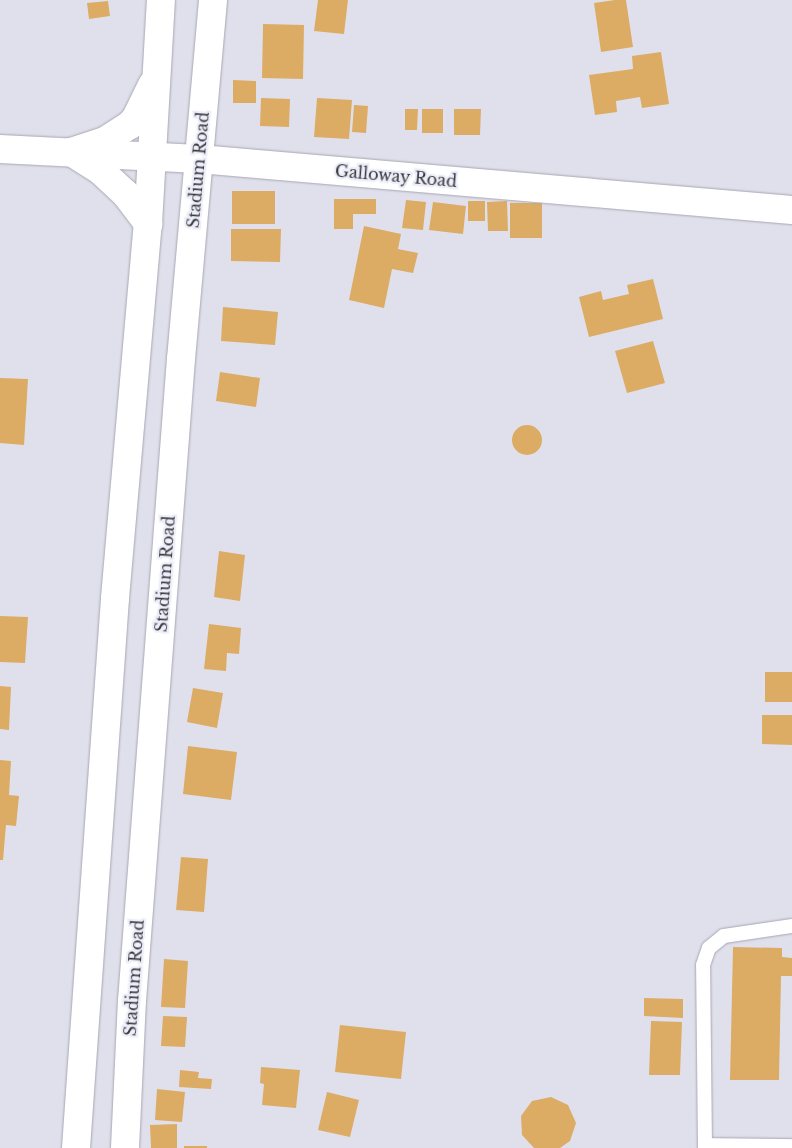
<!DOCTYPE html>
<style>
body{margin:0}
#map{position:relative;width:792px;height:1148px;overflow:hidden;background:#e0e0ec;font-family:"Libre Baskerville",serif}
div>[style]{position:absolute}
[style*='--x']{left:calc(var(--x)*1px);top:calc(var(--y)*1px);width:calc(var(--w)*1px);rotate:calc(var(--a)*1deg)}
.building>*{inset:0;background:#dcab64}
.round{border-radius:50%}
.roads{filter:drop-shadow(0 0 1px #a7a7b3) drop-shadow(0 0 1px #a7a7b3)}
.service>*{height:14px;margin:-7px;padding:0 7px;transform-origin:7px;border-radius:7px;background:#fff}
.minor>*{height:28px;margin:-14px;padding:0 14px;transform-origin:14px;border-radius:14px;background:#fff}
.primary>*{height:28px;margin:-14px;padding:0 14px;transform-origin:14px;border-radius:14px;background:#fff}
span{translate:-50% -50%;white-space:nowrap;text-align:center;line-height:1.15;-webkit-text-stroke:4.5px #ededf9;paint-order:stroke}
.street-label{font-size:16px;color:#37373c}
</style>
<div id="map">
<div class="building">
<i style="clip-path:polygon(318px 0,348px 0,344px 34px,314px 31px)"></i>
<i style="clip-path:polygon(615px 0,626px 0,633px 47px,601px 52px,594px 3px)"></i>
<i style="clip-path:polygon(108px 1px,110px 16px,89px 19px,87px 3px)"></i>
<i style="clip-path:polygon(263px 24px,304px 25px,303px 79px,262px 78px)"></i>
<i style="clip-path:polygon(661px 52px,669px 104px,642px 108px,640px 97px,616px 101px,617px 112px,595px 115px,589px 75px,633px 69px,632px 56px)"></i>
<i style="clip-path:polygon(233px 80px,256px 81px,256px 103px,233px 103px)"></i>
<i style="clip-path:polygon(261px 98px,290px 99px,289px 127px,260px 126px)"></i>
<i style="clip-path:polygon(317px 98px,352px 100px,349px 139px,314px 137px)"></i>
<i style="clip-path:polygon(354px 105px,368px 106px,366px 133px,352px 132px)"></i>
<i style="clip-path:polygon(405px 109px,418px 109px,417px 130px,405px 130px)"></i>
<i style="clip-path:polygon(422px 109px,443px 109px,443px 133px,422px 133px)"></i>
<i style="clip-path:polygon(454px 109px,481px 109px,480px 135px,454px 135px)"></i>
<i style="clip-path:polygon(232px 191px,275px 191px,275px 224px,232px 224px)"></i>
<i style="clip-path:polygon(334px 199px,376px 199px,376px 214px,353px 214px,353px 229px,334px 229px)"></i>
<i style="clip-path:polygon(406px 200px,426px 202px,423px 230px,402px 228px)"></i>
<i style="clip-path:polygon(468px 201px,485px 201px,485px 221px,468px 221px)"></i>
<i style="clip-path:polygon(507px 201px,508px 231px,488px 231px,487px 202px)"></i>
<i style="clip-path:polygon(433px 202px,466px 206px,463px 234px,429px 230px)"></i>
<i style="clip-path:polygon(510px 203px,542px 203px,542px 238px,510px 238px)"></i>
<i style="clip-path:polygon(364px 226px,401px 234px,398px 249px,418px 253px,413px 273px,392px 269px,384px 308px,349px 300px)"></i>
<i style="clip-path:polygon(231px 229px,281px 229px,280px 262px,231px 261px)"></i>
<i style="clip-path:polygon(653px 279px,663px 319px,589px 337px,579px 297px,601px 291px,603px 300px,629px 294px,627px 285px)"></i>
<i style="clip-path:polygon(223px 307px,278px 312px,275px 345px,221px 341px)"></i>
<i style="clip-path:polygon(653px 341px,665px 383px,627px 393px,615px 351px)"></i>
<i style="clip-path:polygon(220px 372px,260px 378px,256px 407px,216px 401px)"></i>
<i style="clip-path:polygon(0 378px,28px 379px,24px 445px,0 443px)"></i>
<i class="round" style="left:512px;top:425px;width:30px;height:30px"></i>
<i style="clip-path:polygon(219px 551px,245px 555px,240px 601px,214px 597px)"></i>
<i style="clip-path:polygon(0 616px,28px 617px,25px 663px,0 662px)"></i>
<i style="clip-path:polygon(209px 624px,241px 628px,239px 654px,227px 653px,226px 671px,204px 669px)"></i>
<i style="clip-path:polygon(765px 672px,792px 672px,792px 702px,765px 702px)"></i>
<i style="clip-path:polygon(0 686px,11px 687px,9px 730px,0 729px)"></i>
<i style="clip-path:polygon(193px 688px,223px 693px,217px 728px,187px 722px)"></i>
<i style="clip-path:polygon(762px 715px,792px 715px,792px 745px,762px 744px)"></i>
<i style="clip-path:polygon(188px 746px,237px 752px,231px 800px,183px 794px)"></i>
<i style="clip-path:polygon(0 760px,11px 761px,9px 795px,19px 796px,16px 826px,6px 825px,3px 860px,0 860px)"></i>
<i style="clip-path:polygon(181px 857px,208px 859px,204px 912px,176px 910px)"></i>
<i style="clip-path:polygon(733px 947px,782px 948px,782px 957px,792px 958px,792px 976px,781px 976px,779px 1080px,730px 1080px)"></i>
<i style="clip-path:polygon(164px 959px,188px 961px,185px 1008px,161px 1007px)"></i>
<i style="clip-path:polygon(644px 998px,683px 999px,683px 1018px,644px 1016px)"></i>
<i style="clip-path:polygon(163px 1016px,187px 1017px,185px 1047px,161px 1046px)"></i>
<i style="clip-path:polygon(651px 1021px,682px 1022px,680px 1075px,649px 1075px)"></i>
<i style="clip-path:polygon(340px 1025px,406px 1032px,401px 1079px,335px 1072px)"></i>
<i style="clip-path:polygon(261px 1067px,300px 1070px,296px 1108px,262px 1105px,264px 1084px,260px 1083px)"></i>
<i style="clip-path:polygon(180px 1070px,199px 1072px,198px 1078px,212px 1079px,211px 1089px,179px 1087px)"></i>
<i style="clip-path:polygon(157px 1089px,185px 1092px,182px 1122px,155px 1120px)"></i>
<i style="clip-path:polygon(327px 1092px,359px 1100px,350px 1137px,318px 1130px)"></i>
<i style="clip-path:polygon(551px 1097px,568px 1105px,576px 1123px,570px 1141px,560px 1148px,534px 1148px,522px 1135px,521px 1116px,532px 1101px)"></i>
<i style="clip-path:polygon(177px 1124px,177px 1148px,151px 1148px,150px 1125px)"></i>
<i style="clip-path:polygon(184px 1146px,207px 1146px,207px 1148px,184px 1148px)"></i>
</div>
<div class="roads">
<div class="service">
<i style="--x:705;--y:1145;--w:87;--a:0.7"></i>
<i style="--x:705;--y:1148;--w:183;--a:-90.6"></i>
<i style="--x:703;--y:965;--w:18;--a:-71"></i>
<i style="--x:709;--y:948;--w:19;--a:-39"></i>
<i style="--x:724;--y:936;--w:69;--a:-8.4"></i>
</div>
<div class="minor">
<i style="--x:0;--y:149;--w:199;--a:2.9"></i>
<i style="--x:199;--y:159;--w:595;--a:4.92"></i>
</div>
<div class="primary">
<i style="--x:71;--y:152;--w:36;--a:-18"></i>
<i style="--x:105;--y:141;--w:30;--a:-33"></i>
<i style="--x:130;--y:125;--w:9;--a:-49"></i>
<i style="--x:136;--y:118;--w:37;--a:-64"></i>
<i style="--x:71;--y:152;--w:36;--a:32"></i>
<i style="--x:101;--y:171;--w:33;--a:43"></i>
<i style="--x:125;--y:193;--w:39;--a:53"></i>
<i style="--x:76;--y:1148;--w:551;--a:-85.94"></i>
<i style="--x:115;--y:598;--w:375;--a:-85"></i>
<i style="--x:148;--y:224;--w:224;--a:-86.7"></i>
<i style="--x:125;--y:1148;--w:147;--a:-87.3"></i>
<i style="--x:132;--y:1001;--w:644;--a:-85.64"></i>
<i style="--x:181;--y:359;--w:360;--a:-84.9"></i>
</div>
</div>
<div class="street-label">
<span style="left:198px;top:170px;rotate:-85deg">Stadium Road</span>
<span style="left:396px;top:176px;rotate:5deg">Galloway Road</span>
<span style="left:165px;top:574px;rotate:-86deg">Stadium Road</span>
<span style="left:134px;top:978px;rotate:-86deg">Stadium Road</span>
</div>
</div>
